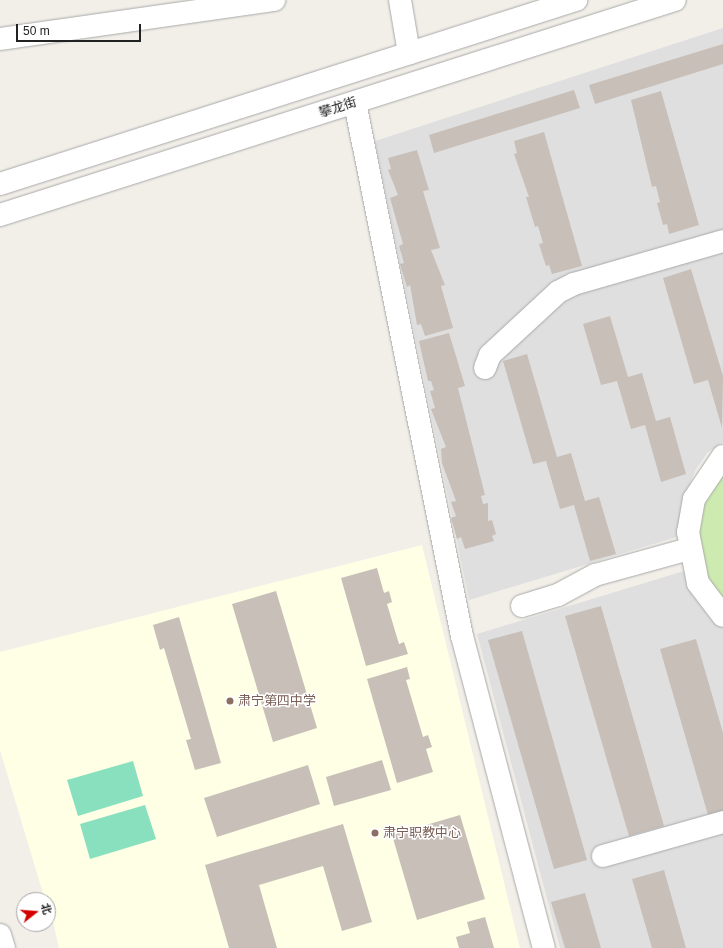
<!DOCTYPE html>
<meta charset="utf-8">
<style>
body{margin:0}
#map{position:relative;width:723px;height:948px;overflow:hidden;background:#f2efe9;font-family:Helvetica,"Noto Sans SC",sans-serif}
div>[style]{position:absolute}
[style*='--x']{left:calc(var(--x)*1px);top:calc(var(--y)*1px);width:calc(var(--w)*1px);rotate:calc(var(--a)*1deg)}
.residential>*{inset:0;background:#e0dfdf}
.education>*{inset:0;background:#ffffe5}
.grass>*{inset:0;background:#cdebb0}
.pitch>*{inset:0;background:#88e0be}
.building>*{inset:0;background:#c7bfb8}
.roads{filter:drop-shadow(0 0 1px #a9a9a9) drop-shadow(0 0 1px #a9a9a9)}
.minor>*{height:22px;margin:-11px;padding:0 11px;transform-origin:11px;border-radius:11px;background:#fff}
.dots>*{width:11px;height:11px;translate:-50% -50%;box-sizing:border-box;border:2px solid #fff;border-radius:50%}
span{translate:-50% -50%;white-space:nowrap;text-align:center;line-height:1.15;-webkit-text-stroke:3px #fff;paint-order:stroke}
.street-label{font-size:13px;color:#222}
.education-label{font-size:13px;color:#785e54}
.left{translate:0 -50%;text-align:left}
.north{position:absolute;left:16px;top:892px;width:40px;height:40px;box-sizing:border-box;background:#fff;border:1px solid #a7a7a7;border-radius:50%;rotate:73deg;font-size:11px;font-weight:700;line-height:16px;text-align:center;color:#222}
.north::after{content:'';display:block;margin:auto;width:14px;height:18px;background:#d40000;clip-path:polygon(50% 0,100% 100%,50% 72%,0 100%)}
.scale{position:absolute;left:16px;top:24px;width:125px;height:18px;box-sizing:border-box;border:2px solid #222;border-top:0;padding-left:5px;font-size:12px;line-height:14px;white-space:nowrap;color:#222;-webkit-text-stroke:3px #fff;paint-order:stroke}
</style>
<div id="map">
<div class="residential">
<i style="clip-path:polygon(723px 28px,723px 442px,707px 453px,695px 471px,681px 508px,680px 536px,469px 600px,375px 141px)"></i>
<i style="clip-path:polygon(684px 571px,706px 612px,723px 626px,723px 948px,560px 948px,477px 634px)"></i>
</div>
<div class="education">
<i style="clip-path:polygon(422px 545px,520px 948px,59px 948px,48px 900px,45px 900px,0 750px,0 652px)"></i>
</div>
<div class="grass">
<i style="clip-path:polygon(723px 465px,723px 604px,703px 576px,696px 511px)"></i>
</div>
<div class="pitch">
<i style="clip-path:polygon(133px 761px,143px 796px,78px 816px,67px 780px)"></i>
<i style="clip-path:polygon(145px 805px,156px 839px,90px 859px,80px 824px)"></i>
</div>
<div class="building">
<i style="clip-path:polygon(723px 44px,723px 64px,595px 104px,589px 85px)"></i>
<i style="clip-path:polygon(574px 90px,580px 108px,434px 153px,429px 135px)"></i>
<i style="clip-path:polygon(661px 91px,699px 225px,669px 234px,667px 224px,663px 225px,657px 203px,660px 202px,656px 186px,652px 187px,631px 100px)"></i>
<i style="clip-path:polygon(544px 132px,582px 266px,552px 274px,549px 265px,546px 266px,539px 244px,543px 243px,538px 226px,535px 227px,526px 197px,529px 197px,514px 154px,517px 153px,514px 141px)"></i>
<i style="clip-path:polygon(417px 150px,429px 190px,423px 191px,440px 248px,431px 250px,445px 285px,441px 286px,453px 328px,425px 336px,421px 324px,417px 325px,410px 285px,407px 287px,400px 264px,404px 263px,399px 246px,403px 244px,390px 198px,398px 195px,388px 170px,391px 169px,388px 158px)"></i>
<i style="clip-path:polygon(691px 269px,723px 376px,722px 428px,708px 380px,694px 384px,663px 278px)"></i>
<i style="clip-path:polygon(610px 316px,628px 377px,642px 373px,656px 421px,670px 417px,686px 474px,661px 482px,645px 425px,631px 429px,617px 381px,601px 385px,583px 324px)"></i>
<i style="clip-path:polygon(449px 333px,465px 386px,458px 388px,485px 495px,481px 496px,483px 504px,488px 503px,488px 521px,492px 520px,496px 534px,492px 536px,494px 541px,465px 549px,461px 537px,457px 539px,451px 518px,456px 516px,451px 502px,456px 501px,442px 463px,441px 449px,446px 447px,431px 409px,435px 408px,430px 391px,434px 390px,431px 381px,428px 381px,419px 341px)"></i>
<i style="clip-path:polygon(527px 354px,557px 457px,571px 453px,585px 501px,599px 497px,616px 554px,590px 561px,574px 505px,560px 509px,546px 461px,533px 464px,503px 361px)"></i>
<i style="clip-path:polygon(377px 568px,384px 593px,389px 591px,392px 602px,387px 604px,399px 644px,404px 642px,408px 654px,366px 666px,341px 578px)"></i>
<i style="clip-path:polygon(276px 591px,317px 728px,273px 742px,232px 604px)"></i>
<i style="clip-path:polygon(601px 606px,664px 826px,629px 836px,565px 616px)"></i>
<i style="clip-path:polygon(179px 617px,221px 763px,195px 770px,186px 740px,191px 739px,164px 648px,160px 650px,153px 625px)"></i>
<i style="clip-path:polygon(522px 631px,587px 860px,554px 869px,488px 640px)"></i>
<i style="clip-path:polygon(696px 639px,723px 733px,723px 811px,708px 815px,660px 649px)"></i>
<i style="clip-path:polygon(407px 667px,410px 679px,406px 680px,423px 737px,428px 735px,432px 747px,426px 749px,433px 772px,397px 783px,367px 679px)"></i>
<i style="clip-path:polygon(382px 760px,391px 790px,334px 806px,326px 777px)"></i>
<i style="clip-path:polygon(308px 765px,320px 804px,217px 837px,204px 798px)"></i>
<i style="clip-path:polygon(460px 815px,485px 899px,417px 920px,392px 835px)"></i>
<i style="clip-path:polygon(343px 824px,372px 922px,342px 931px,323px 866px,259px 885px,277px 948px,229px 948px,205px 865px)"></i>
<i style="clip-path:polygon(664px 870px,686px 948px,652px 948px,632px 879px)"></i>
<i style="clip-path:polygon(585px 893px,601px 948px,565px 948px,551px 902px)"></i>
<i style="clip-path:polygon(485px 917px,494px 948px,459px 948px,456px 937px,470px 933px,467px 922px)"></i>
</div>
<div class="roads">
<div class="minor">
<i style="--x:400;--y:0;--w:54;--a:80.4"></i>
<i style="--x:0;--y:39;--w:277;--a:-8.1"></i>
<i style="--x:355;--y:103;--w:544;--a:78.65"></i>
<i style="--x:462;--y:636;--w:323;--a:75.3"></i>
<i style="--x:0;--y:184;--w:605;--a:-17.72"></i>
<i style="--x:0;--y:215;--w:708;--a:-17.67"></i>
<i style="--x:485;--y:368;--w:14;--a:-69"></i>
<i style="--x:490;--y:355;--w:93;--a:-42.8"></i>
<i style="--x:558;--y:292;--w:18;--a:-27"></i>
<i style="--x:574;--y:284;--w:155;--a:-16.1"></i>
<i style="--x:723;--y:456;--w:52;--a:124"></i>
<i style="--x:694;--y:499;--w:34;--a:100"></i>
<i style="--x:688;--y:532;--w:52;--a:78.9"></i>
<i style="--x:698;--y:583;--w:41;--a:52.9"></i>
<i style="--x:522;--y:606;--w:38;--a:-17"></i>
<i style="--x:558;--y:595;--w:42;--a:-28.4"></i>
<i style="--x:595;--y:575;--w:98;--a:-15.5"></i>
<i style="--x:603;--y:856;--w:125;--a:-15.8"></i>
<i style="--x:0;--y:935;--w:14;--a:73"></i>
</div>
</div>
<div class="dots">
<i style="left:230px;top:701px;background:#8d6e63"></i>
<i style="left:375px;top:833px;background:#8d6e63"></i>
</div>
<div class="street-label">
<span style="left:338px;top:108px;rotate:-18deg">攀龙街</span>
</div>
<div class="education-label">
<span class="left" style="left:238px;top:701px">肃宁第四中学</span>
<span class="left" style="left:383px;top:833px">肃宁职教中心</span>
</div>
<div class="north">北</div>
<div class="scale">50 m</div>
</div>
